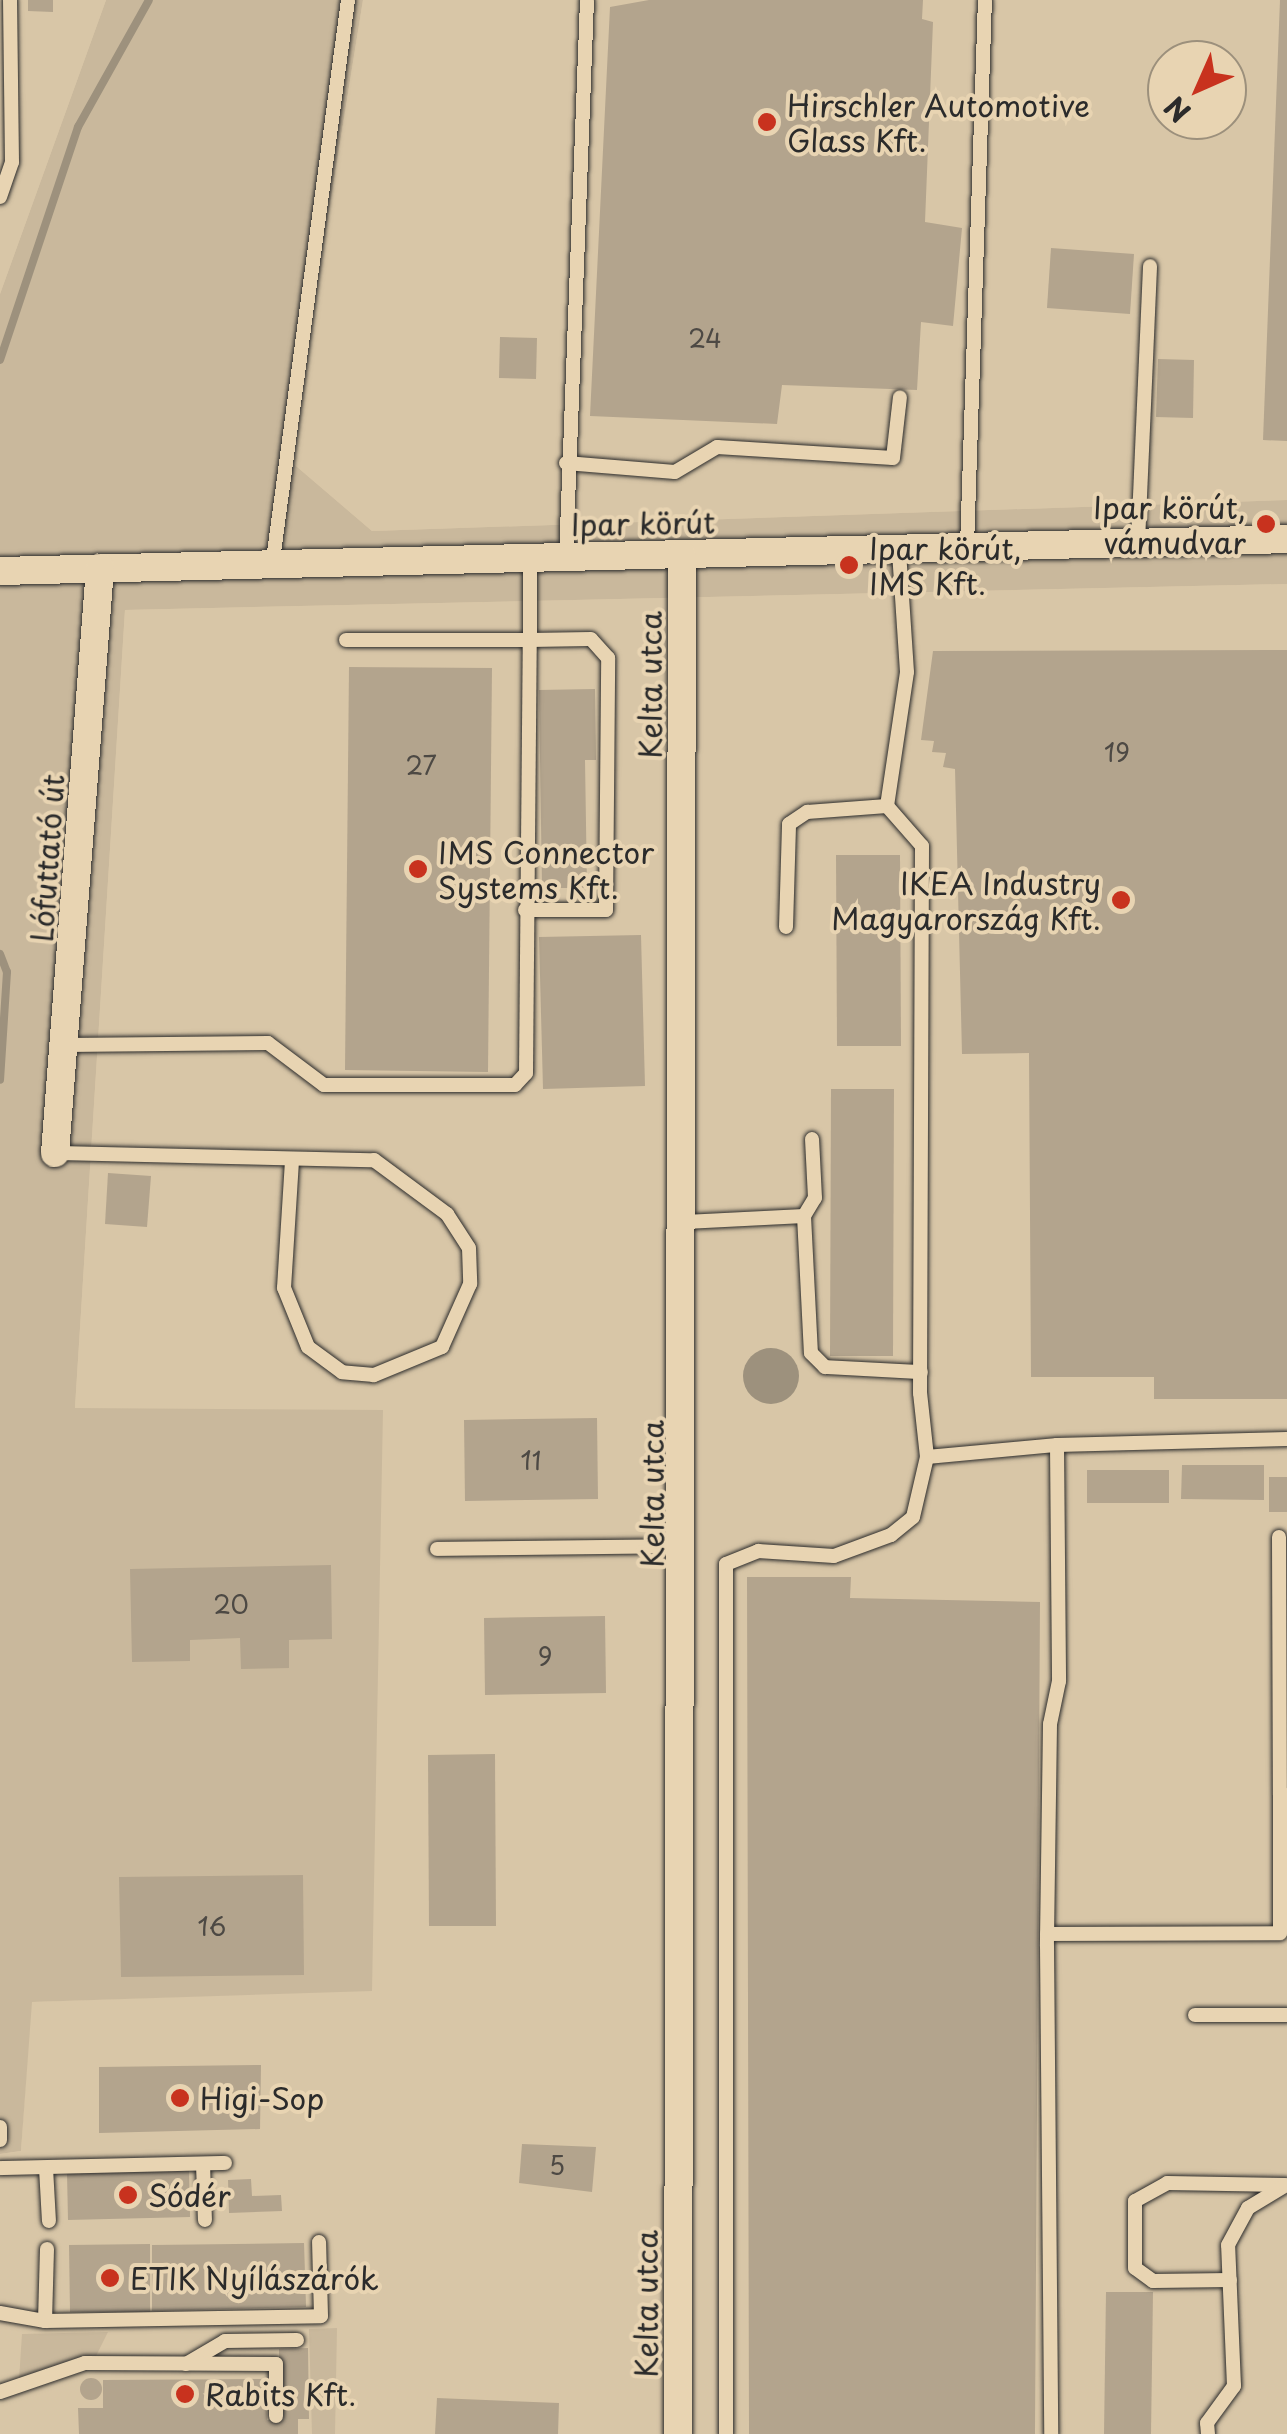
<!DOCTYPE html>
<meta charset="utf-8">
<style>
body{margin:0}
#map{position:relative;width:1287px;height:2434px;overflow:hidden;background:#e8d4b2;font-family:"Playpen Sans",sans-serif}
div>[style]{position:absolute}
[style*='--x']{left:calc(var(--x)*1px);top:calc(var(--y)*1px);width:calc(var(--w)*1px);rotate:calc(var(--a)*1deg)}
.built>*{inset:0;background:#d8c6a7}
.green>*{inset:0;background:#c9b89c}
.water>*{inset:0;background:#9d917d}
.round{border-radius:50%}
.stream>*{height:8px;margin:-4px;padding:0 4px;transform-origin:4px;border-radius:4px;background:#9d917d}
.building>*{inset:0;background:#b3a48d}
.roads{filter:drop-shadow(0 0 2px #2b2b2b) drop-shadow(0 0 2px #2b2b2b)}
.lane>*{height:14px;margin:-7px;padding:0 7px;transform-origin:7px;border-radius:7px;background:#e8d4b2}
.street>*{height:28px;margin:-14px;padding:0 14px;transform-origin:14px;border-radius:14px;background:#e8d4b2}
.dots>*{width:28px;height:28px;translate:-50% -50%;box-sizing:border-box;border:5px solid #e8d4b2;border-radius:50%}
span{translate:-50% -50%;white-space:nowrap;text-align:center;line-height:1.15;-webkit-text-stroke:8px #e8d4b2;paint-order:stroke}
.number-label{font-size:25px;color:#4d4944}
.number-label span{-webkit-text-stroke-width:0}
.poi-label{font-size:30px;color:#2b2b2b}
.left{translate:0 -50%;text-align:left}
.right{translate:-100% -50%;text-align:right}
.street-label{font-size:30px;color:#2b2b2b}
.north{position:absolute;left:1147px;top:40px;width:100px;height:100px;box-sizing:border-box;background:#e8d4b2;border:2px solid #9c907c;border-radius:50%;rotate:225deg;font-size:28px;font-weight:700;line-height:40px;text-align:center;color:#2b2b2b}
.north::after{content:'';display:block;margin:auto;width:35px;height:45px;background:#c8321e;clip-path:polygon(50% 0,100% 100%,50% 72%,0 100%)}
</style>
<div id="map">
<div class="built">
<i style="clip-path:polygon(0 0,106px 0,0 294px)"></i>
<i style="clip-path:polygon(evenodd,363px 0,1287px 0,1287px 500px,372px 531px,289px 460px,363px 0,1167px 60px,1227px 60px,1227px 120px,1167px 120px,1167px 60px)"></i>
<i style="clip-path:polygon(1287px 584px,1287px 2434px,0 2434px,0 2154px,21px 2151px,31px 2002px,372px 1990px,75px 1408px,125px 610px)"></i>
</div>
<div class="green">
<i style="clip-path:polygon(106px 0,363px 0,289px 460px,372px 531px,1287px 500px,1287px 584px,125px 610px,75px 1408px,383px 1410px,372px 1991px,32px 2002px,21px 2151px,0 2154px,0 294px)"></i>
<i style="clip-path:polygon(337px 2328px,335px 2434px,312px 2434px,309px 2329px)"></i>
<i style="clip-path:polygon(108px 2332px,95px 2358px,19px 2380px,22px 2334px)"></i>
</div>
<div class="water">
<i class="round" style="left:743px;top:1348px;width:56px;height:56px"></i>
</div>
<div class="stream">
<i style="--x:0;--y:360;--w:246;--a:-71.5"></i>
<i style="--x:78;--y:127;--w:145;--a:-60.8"></i>
<i style="--x:0;--y:954;--w:19;--a:69"></i>
<i style="--x:7;--y:972;--w:108;--a:93.7"></i>
</div>
<div class="building">
<i style="clip-path:polygon(28px 0,53px 0,53px 12px,28px 11px)"></i>
<i style="clip-path:polygon(649px 0,923px 0,922px 19px,933px 22px,925px 222px,962px 228px,953px 326px,921px 322px,917px 390px,782px 385px,777px 424px,590px 416px,610px 7px)"></i>
<i style="clip-path:polygon(1280px 0,1287px 0,1287px 441px,1263px 440px)"></i>
<i style="clip-path:polygon(1051px 248px,1134px 254px,1130px 314px,1047px 308px)"></i>
<i style="clip-path:polygon(500px 337px,537px 338px,536px 379px,499px 378px)"></i>
<i style="clip-path:polygon(1158px 359px,1194px 360px,1193px 418px,1156px 417px)"></i>
<i style="clip-path:polygon(1287px 650px,1287px 1399px,1154px 1399px,1154px 1377px,1031px 1377px,1029px 1053px,962px 1054px,955px 769px,943px 767px,946px 753px,932px 752px,934px 741px,921px 740px,933px 651px)"></i>
<i style="clip-path:polygon(349px 667px,492px 668px,488px 1072px,345px 1070px)"></i>
<i style="clip-path:polygon(595px 689px,596px 760px,585px 760px,587px 888px,542px 888px,539px 690px)"></i>
<i style="clip-path:polygon(836px 855px,900px 855px,901px 1046px,837px 1046px)"></i>
<i style="clip-path:polygon(641px 935px,645px 1086px,543px 1089px,539px 937px)"></i>
<i style="clip-path:polygon(831px 1089px,894px 1089px,893px 1356px,830px 1356px)"></i>
<i style="clip-path:polygon(108px 1173px,151px 1176px,147px 1227px,105px 1224px)"></i>
<i style="clip-path:polygon(597px 1418px,598px 1499px,465px 1501px,464px 1420px)"></i>
<i style="clip-path:polygon(1182px 1465px,1264px 1465px,1264px 1500px,1181px 1499px)"></i>
<i style="clip-path:polygon(1087px 1470px,1169px 1470px,1169px 1503px,1087px 1503px)"></i>
<i style="clip-path:polygon(1269px 1477px,1287px 1477px,1287px 1512px,1269px 1512px)"></i>
<i style="clip-path:polygon(331px 1565px,332px 1639px,289px 1640px,289px 1668px,241px 1669px,240px 1638px,190px 1640px,190px 1661px,132px 1662px,130px 1569px)"></i>
<i style="clip-path:polygon(747px 1577px,851px 1577px,850px 1598px,1040px 1602px,1035px 2434px,749px 2434px)"></i>
<i style="clip-path:polygon(605px 1616px,606px 1693px,485px 1695px,484px 1618px)"></i>
<i style="clip-path:polygon(495px 1754px,496px 1926px,429px 1926px,428px 1755px)"></i>
<i style="clip-path:polygon(303px 1875px,304px 1975px,121px 1977px,119px 1877px)"></i>
<i style="clip-path:polygon(261px 2065px,260px 2129px,99px 2133px,99px 2067px)"></i>
<i style="clip-path:polygon(522px 2144px,596px 2147px,592px 2192px,519px 2183px)"></i>
<i style="clip-path:polygon(189px 2170px,190px 2217px,68px 2220px,67px 2173px)"></i>
<i style="clip-path:polygon(251px 2179px,252px 2196px,281px 2195px,282px 2211px,229px 2213px,228px 2180px)"></i>
<i style="clip-path:polygon(304px 2243px,306px 2307px,152px 2311px,152px 2245px)"></i>
<i style="clip-path:polygon(150px 2244px,150px 2312px,70px 2312px,69px 2245px)"></i>
<i style="clip-path:polygon(1106px 2292px,1153px 2292px,1151px 2434px,1104px 2434px)"></i>
<i style="clip-path:polygon(308px 2348px,309px 2419px,298px 2419px,298px 2434px,79px 2434px,78px 2408px,103px 2408px,103px 2380px,266px 2379px,267px 2420px,280px 2420px,279px 2349px)"></i>
<i class="round" style="left:80px;top:2378px;width:22px;height:22px"></i>
<i style="clip-path:polygon(437px 2398px,559px 2403px,558px 2434px,435px 2434px)"></i>
</div>
<div class="roads">
<div class="lane">
<i style="--x:0;--y:197;--w:37;--a:-71"></i>
<i style="--x:12;--y:162;--w:162;--a:-90.7"></i>
<i style="--x:566;--y:463;--w:109;--a:4.7"></i>
<i style="--x:675;--y:472;--w:49;--a:-30.8"></i>
<i style="--x:717;--y:447;--w:176;--a:3.6"></i>
<i style="--x:893;--y:458;--w:61;--a:-83.5"></i>
<i style="--x:1138;--y:542;--w:276;--a:-87.5"></i>
<i style="--x:967;--y:547;--w:547;--a:-88.12"></i>
<i style="--x:566;--y:557;--w:557;--a:-87.84"></i>
<i style="--x:273;--y:560;--w:565;--a:-82.37"></i>
<i style="--x:525;--y:910;--w:81;--a:0"></i>
<i style="--x:606;--y:910;--w:252;--a:-89.5"></i>
<i style="--x:608;--y:658;--w:25;--a:-132"></i>
<i style="--x:591;--y:639;--w:61;--a:179.1"></i>
<i style="--x:530;--y:640;--w:82;--a:-90"></i>
<i style="--x:786;--y:927;--w:103;--a:-88.3"></i>
<i style="--x:789;--y:824;--w:22;--a:-34"></i>
<i style="--x:807;--y:812;--w:80;--a:-4.3"></i>
<i style="--x:66;--y:1045;--w:202;--a:-0.6"></i>
<i style="--x:268;--y:1043;--w:70;--a:36.9"></i>
<i style="--x:324;--y:1085;--w:191;--a:0"></i>
<i style="--x:515;--y:1085;--w:16;--a:-47"></i>
<i style="--x:526;--y:1073;--w:433;--a:-89.5"></i>
<i style="--x:530;--y:640;--w:184;--a:180"></i>
<i style="--x:55;--y:1153;--w:319;--a:1.3"></i>
<i style="--x:374;--y:1160;--w:91;--a:36.5"></i>
<i style="--x:447;--y:1214;--w:40;--a:57.1"></i>
<i style="--x:469;--y:1248;--w:36;--a:88"></i>
<i style="--x:470;--y:1284;--w:69;--a:114"></i>
<i style="--x:442;--y:1347;--w:74;--a:157.6"></i>
<i style="--x:374;--y:1375;--w:32;--a:-175"></i>
<i style="--x:342;--y:1372;--w:42;--a:-143.7"></i>
<i style="--x:308;--y:1347;--w:64;--a:-112.1"></i>
<i style="--x:284;--y:1288;--w:128;--a:-86.4"></i>
<i style="--x:804;--y:1216;--w:21;--a:-59"></i>
<i style="--x:815;--y:1198;--w:59;--a:-92.9"></i>
<i style="--x:685;--y:1222;--w:119;--a:-2.9"></i>
<i style="--x:804;--y:1216;--w:137;--a:87.1"></i>
<i style="--x:811;--y:1353;--w:20;--a:45"></i>
<i style="--x:825;--y:1367;--w:96;--a:3"></i>
<i style="--x:1057;--y:1445;--w:230;--a:-1.5"></i>
<i style="--x:927;--y:1457;--w:131;--a:-5.3"></i>
<i style="--x:1057;--y:1445;--w:236;--a:89.5"></i>
<i style="--x:1059;--y:1681;--w:44;--a:101.8"></i>
<i style="--x:1050;--y:1724;--w:222;--a:90.8"></i>
<i style="--x:1047;--y:1946;--w:488;--a:89.5"></i>
<i style="--x:1279;--y:1537;--w:258;--a:89.8"></i>
<i style="--x:1280;--y:1795;--w:6;--a:0"></i>
<i style="--x:437;--y:1549;--w:247;--a:-0.7"></i>
<i style="--x:1047;--y:1934;--w:233;--a:-0.2"></i>
<i style="--x:1280;--y:1933;--w:138;--a:-90"></i>
<i style="--x:1195;--y:2015;--w:92;--a:0"></i>
<i style="--x:0;--y:2140;--w:13;--a:-90"></i>
<i style="--x:203;--y:2164;--w:56;--a:88"></i>
<i style="--x:0;--y:2168;--w:225;--a:-1.3"></i>
<i style="--x:46;--y:2168;--w:53;--a:86.8"></i>
<i style="--x:1230;--y:2280;--w:77;--a:179.3"></i>
<i style="--x:1153;--y:2281;--w:22;--a:-144"></i>
<i style="--x:1135;--y:2268;--w:67;--a:-90"></i>
<i style="--x:1135;--y:2201;--w:37;--a:-29"></i>
<i style="--x:1167;--y:2183;--w:118;--a:1"></i>
<i style="--x:0;--y:2313;--w:46;--a:10.1"></i>
<i style="--x:45;--y:2321;--w:276;--a:-1"></i>
<i style="--x:321;--y:2316;--w:74;--a:-91.5"></i>
<i style="--x:45;--y:2321;--w:72;--a:-88.4"></i>
<i style="--x:186;--y:2364;--w:45;--a:-30.5"></i>
<i style="--x:225;--y:2341;--w:72;--a:-0.8"></i>
<i style="--x:0;--y:2392;--w:90;--a:-18.8"></i>
<i style="--x:85;--y:2363;--w:191;--a:0.3"></i>
<i style="--x:276;--y:2364;--w:52;--a:90"></i>
<i style="--x:726;--y:2434;--w:870;--a:-90"></i>
<i style="--x:726;--y:1564;--w:35;--a:-22"></i>
<i style="--x:758;--y:1551;--w:76;--a:3.8"></i>
<i style="--x:834;--y:1556;--w:61;--a:-20.2"></i>
<i style="--x:891;--y:1535;--w:28;--a:-39"></i>
<i style="--x:913;--y:1517;--w:62;--a:-76.9"></i>
<i style="--x:927;--y:1457;--w:64;--a:-96.2"></i>
<i style="--x:920;--y:1393;--w:547;--a:-89.79"></i>
<i style="--x:922;--y:846;--w:53;--a:-131.2"></i>
<i style="--x:887;--y:806;--w:135;--a:-81.5"></i>
<i style="--x:907;--y:672;--w:122;--a:-93.8"></i>
<i style="--x:1208;--y:2434;--w:11;--a:-95"></i>
<i style="--x:1207;--y:2423;--w:46;--a:-53.9"></i>
<i style="--x:1234;--y:2386;--w:141;--a:-92.4"></i>
<i style="--x:1228;--y:2245;--w:42;--a:-61.6"></i>
<i style="--x:1248;--y:2208;--w:44;--a:-31.2"></i>
</div>
<div class="street">
<i style="--x:0;--y:571;--w:1287;--a:-1.42"></i>
<i style="--x:55;--y:1153;--w:587;--a:-85.6"></i>
<i style="--x:678;--y:2434;--w:1879;--a:-89.88"></i>
</div>
</div>
<div class="dots">
<i style="left:767px;top:122px;background:#c8321e"></i>
<i style="left:1266px;top:524px;background:#c8321e"></i>
<i style="left:849px;top:565px;background:#c8321e"></i>
<i style="left:418px;top:869px;background:#c8321e"></i>
<i style="left:1121px;top:900px;background:#c8321e"></i>
<i style="left:180px;top:2098px;background:#c8321e"></i>
<i style="left:128px;top:2195px;background:#c8321e"></i>
<i style="left:110px;top:2278px;background:#c8321e"></i>
<i style="left:185px;top:2394px;background:#c8321e"></i>
</div>
<div class="number-label">
<span style="left:705px;top:338px">24</span>
<span style="left:1117px;top:752px">19</span>
<span style="left:421px;top:765px">27</span>
<span style="left:531px;top:1460px">11</span>
<span style="left:231px;top:1604px">20</span>
<span style="left:545px;top:1656px">9</span>
<span style="left:212px;top:1926px">16</span>
<span style="left:557px;top:2165px">5</span>
</div>
<div class="poi-label">
<span class="left" style="left:787px;top:122px">Hirschler Automotive<br>Glass Kft.</span>
<span class="right" style="left:1246px;top:524px">Ipar körút,<br>vámudvar</span>
<span class="left" style="left:869px;top:565px">Ipar körút,<br>IMS Kft.</span>
<span class="left" style="left:438px;top:869px">IMS Connector<br>Systems Kft.</span>
<span class="right" style="left:1101px;top:900px">IKEA Industry<br>Magyarország Kft.</span>
<span class="left" style="left:200px;top:2098px">Higi-Sop</span>
<span class="left" style="left:148px;top:2195px">Sódér</span>
<span class="left" style="left:130px;top:2278px">ETIK Nyílászárók</span>
<span class="left" style="left:205px;top:2394px">Rabits Kft.</span>
</div>
<div class="street-label">
<span style="left:643px;top:523px;rotate:-1deg">Ipar körút</span>
<span style="left:650px;top:685px;rotate:-90deg">Kelta utca</span>
<span style="left:47px;top:858px;rotate:-86deg">Lófuttató út</span>
<span style="left:652px;top:1494px;rotate:-90deg">Kelta utca</span>
<span style="left:646px;top:2304px;rotate:-90deg">Kelta utca</span>
</div>
<div class="north">N</div>
</div>
